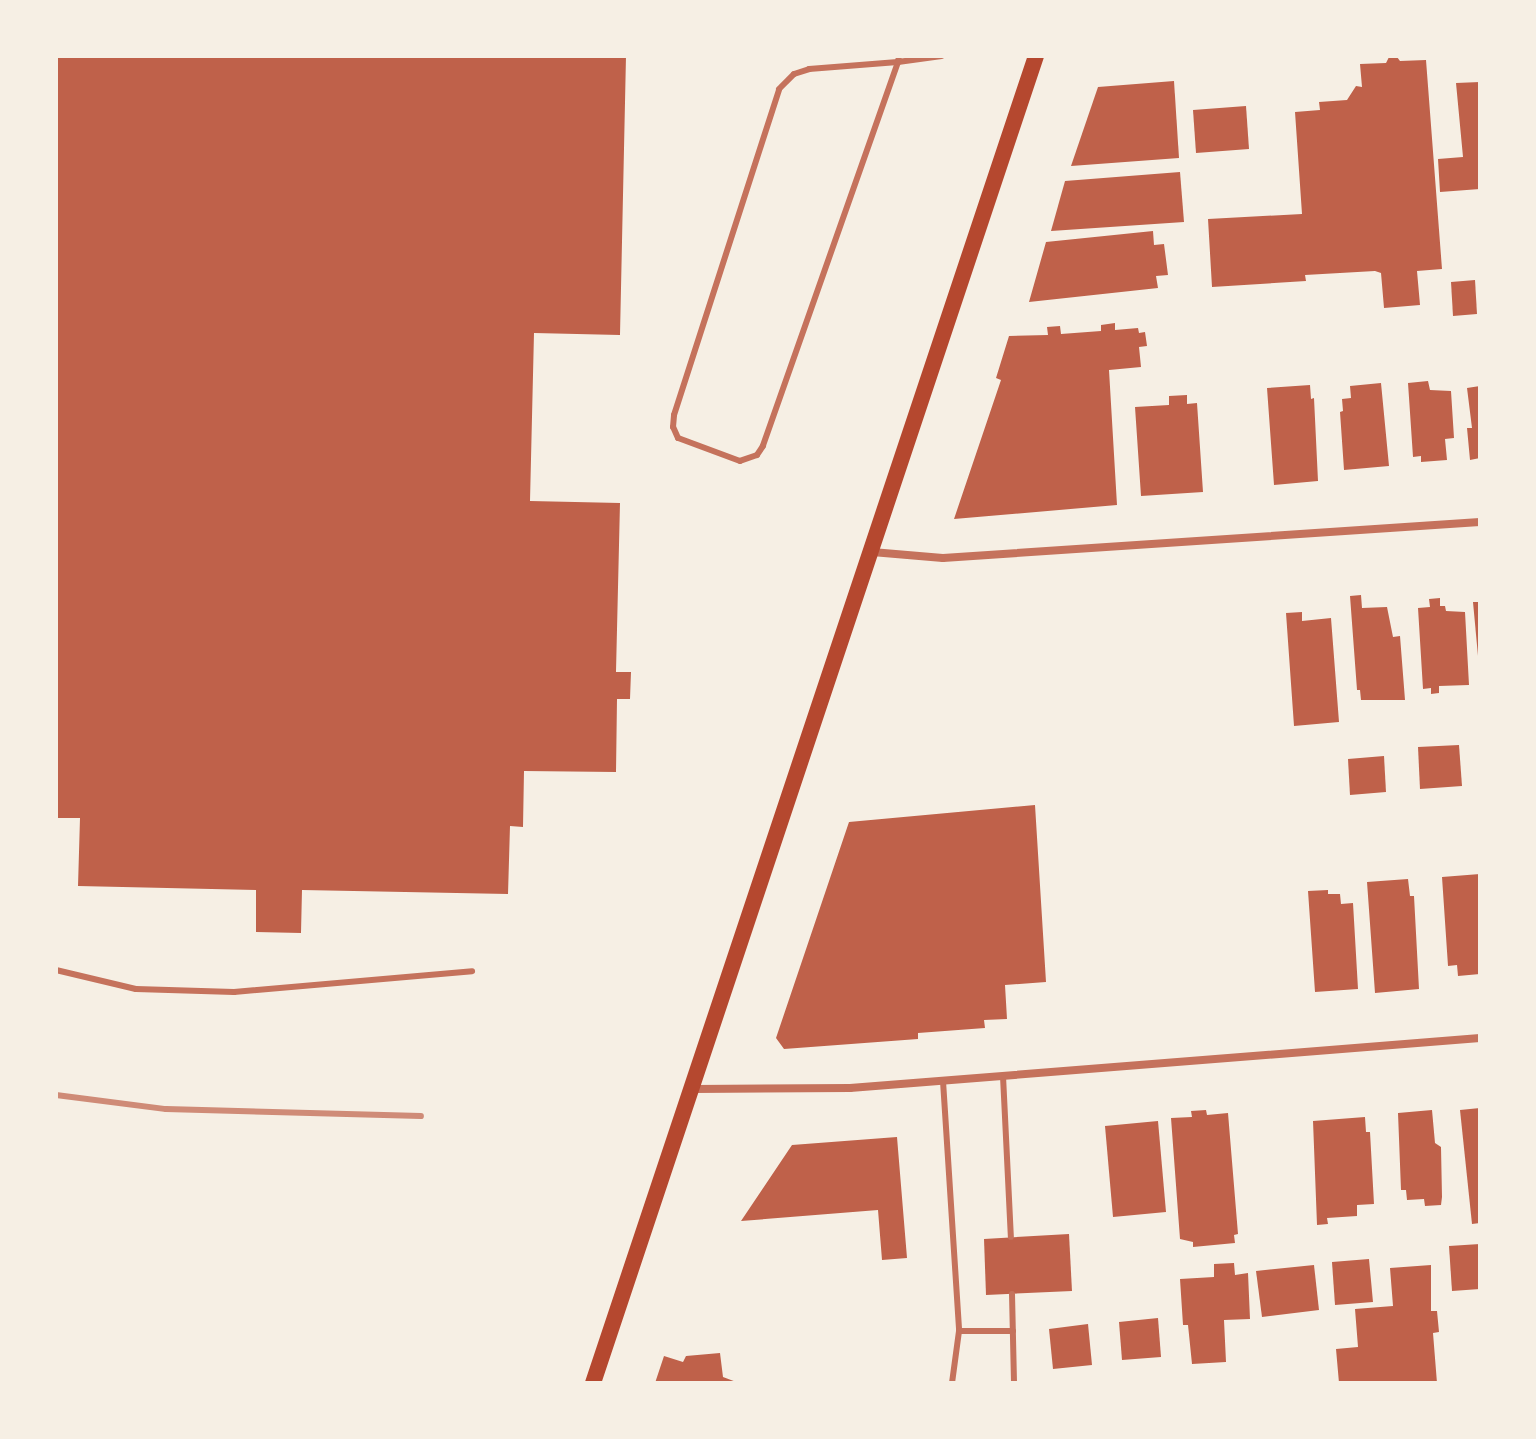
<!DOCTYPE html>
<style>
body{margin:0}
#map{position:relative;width:1536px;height:1439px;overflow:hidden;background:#f6efe4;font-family:"PT Sans Narrow",sans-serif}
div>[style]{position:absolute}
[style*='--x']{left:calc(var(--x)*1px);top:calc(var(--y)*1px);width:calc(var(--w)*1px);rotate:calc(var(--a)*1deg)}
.building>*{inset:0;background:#bf614a}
.service>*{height:6px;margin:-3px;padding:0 3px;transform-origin:3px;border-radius:3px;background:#c5725c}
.minor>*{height:8px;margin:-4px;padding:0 4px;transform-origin:4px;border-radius:4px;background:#c5725c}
.secondary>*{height:16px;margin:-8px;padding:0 8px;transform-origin:8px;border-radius:8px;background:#b5482f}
.rail>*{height:6px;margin:-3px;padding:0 3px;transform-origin:3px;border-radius:3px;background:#cf8b77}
span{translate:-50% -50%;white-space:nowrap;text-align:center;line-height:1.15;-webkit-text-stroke:7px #f6efe4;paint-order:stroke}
.frame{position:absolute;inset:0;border:58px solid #f6efe4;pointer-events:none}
</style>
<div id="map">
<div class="building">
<i style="clip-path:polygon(56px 56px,626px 56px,620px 335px,534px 333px,530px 501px,620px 503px,616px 672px,631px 672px,630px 699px,617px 699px,616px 772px,524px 771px,523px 827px,510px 826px,508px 894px,302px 890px,301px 933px,256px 932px,256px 890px,78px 886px,80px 818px,56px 818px)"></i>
<i style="clip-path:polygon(1389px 57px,1397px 57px,1400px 61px,1426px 60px,1442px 269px,1417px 271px,1420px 305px,1384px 308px,1381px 273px,1375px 271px,1305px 275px,1306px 281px,1212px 287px,1208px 219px,1302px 214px,1295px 112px,1320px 110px,1319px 102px,1347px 100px,1356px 86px,1362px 87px,1360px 64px,1386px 63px)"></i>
<i style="clip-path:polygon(1174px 81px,1179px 158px,1071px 166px,1098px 87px)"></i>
<i style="clip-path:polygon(1480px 82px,1480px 189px,1440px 192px,1438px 159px,1463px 157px,1456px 83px)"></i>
<i style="clip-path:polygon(1246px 106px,1249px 149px,1196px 153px,1193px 110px)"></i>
<i style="clip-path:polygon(1180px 172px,1184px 222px,1051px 231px,1065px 181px)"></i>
<i style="clip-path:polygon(1153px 231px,1154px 245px,1164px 244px,1168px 275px,1156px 276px,1158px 288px,1029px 302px,1046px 242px)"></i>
<i style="clip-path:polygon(1475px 280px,1477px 314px,1453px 316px,1451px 282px)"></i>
<i style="clip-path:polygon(1115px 323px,1115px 330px,1138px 328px,1139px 333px,1145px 332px,1147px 346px,1139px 347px,1141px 367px,1109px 370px,1117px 505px,954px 519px,1001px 380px,996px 378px,1009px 336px,1048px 335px,1047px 327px,1060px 326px,1061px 334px,1101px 331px,1101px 325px)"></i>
<i style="clip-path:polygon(1428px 381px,1430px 390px,1451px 391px,1454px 438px,1445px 439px,1447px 460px,1421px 462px,1421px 456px,1413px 457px,1408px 383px)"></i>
<i style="clip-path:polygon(1381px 383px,1389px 466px,1344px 470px,1340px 412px,1343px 411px,1342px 399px,1351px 398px,1350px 386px)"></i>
<i style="clip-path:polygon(1310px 385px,1311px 399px,1314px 398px,1318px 481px,1274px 485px,1267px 388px)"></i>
<i style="clip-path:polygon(1480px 386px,1480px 458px,1470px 460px,1467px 428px,1472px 428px,1467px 388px)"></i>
<i style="clip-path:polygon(1187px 395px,1187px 404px,1197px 403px,1203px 492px,1141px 496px,1135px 407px,1169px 405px,1169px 396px)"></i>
<i style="clip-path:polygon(1361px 595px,1362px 608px,1387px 607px,1393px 637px,1400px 636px,1405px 700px,1361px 700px,1360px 690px,1357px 690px,1350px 596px)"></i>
<i style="clip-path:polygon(1440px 598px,1440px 606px,1445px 606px,1446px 611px,1465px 612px,1469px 685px,1439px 686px,1439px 693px,1431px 694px,1431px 688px,1423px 689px,1418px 608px,1430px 607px,1429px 599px)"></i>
<i style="clip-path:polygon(1473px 602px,1480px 602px,1480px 656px,1478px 656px)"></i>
<i style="clip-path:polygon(1302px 612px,1302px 621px,1331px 618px,1339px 722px,1294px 726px,1286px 613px)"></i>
<i style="clip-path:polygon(1459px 745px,1462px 786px,1420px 789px,1418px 747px)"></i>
<i style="clip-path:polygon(1384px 756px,1386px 792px,1350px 795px,1348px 759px)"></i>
<i style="clip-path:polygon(1035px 805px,1046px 982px,1005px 985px,1007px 1019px,984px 1020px,985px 1028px,918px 1033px,918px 1039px,784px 1049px,776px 1038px,849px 822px)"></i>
<i style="clip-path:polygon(1480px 874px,1480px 974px,1458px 976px,1457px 965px,1448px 966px,1442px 877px)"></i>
<i style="clip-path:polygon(1408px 879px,1410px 896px,1414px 896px,1419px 989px,1375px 993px,1367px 882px)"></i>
<i style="clip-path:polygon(1328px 890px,1328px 894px,1340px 894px,1341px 904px,1353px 903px,1358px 989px,1315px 992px,1308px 891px)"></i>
<i style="clip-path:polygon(1480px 1108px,1480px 1223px,1472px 1224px,1460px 1110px)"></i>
<i style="clip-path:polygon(1206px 1110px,1207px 1115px,1228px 1113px,1238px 1234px,1234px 1235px,1235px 1243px,1193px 1247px,1193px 1242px,1180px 1239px,1171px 1118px,1192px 1117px,1191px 1111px)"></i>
<i style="clip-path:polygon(1432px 1110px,1435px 1143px,1441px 1147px,1442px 1197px,1441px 1205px,1425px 1206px,1424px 1199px,1407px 1200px,1406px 1190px,1401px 1190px,1398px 1113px)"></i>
<i style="clip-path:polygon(1365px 1117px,1366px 1132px,1370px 1132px,1374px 1204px,1357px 1205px,1357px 1216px,1327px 1218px,1328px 1224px,1317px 1225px,1313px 1121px)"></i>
<i style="clip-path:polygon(1158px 1121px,1166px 1212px,1113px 1217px,1105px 1126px)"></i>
<i style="clip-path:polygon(897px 1137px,907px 1258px,882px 1260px,878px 1210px,741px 1221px,792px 1145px)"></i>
<i style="clip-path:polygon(1069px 1234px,1072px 1291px,986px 1295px,984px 1239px)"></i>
<i style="clip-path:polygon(1480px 1244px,1480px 1289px,1452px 1291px,1449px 1246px)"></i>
<i style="clip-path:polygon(1369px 1259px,1373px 1302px,1335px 1305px,1332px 1262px)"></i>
<i style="clip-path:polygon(1234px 1263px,1235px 1275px,1248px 1273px,1250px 1319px,1224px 1320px,1226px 1362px,1192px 1364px,1188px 1325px,1183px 1325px,1180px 1279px,1214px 1277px,1214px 1264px)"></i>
<i style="clip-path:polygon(1314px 1265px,1319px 1310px,1262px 1317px,1256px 1271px)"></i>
<i style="clip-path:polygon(1431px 1265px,1431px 1311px,1437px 1311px,1439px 1332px,1433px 1333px,1437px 1383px,1339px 1383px,1336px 1349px,1358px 1347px,1355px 1309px,1393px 1306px,1390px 1268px)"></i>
<i style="clip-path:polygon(1158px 1318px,1161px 1357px,1122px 1360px,1119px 1322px)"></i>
<i style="clip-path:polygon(1088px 1324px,1092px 1365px,1053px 1369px,1049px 1329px)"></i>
<i style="clip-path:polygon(720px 1353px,723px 1377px,739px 1383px,655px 1383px,664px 1356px,683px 1362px,686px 1356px)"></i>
</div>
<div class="service">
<i style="--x:899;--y:56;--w:6;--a:99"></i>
<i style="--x:898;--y:62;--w:407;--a:109.4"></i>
<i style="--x:763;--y:446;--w:11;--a:124"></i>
<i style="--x:757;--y:455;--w:18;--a:161"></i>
<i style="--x:740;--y:461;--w:66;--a:-159.6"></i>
<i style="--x:678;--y:438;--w:12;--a:-114"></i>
<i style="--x:673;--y:427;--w:12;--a:-85"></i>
<i style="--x:674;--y:415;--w:342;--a:-72.1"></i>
<i style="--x:779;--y:89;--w:21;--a:-45"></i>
<i style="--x:794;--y:74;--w:16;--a:-18"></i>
<i style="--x:809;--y:69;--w:89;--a:-4.5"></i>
<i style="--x:898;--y:62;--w:44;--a:-7.8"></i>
<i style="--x:56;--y:970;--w:82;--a:13.4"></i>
<i style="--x:136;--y:989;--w:98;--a:1.8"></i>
<i style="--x:234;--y:992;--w:239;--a:-5"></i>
<i style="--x:1003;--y:1076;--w:161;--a:87.2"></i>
<i style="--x:943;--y:1081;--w:251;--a:86.3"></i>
<i style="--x:959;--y:1331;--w:54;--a:0"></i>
<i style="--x:1012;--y:1294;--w:89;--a:88.7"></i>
<i style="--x:952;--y:1383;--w:52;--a:-82.3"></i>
</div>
<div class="minor">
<i style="--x:872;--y:552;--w:71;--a:4.8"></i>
<i style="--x:943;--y:558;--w:538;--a:-3.84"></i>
<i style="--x:694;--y:1089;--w:156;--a:-0.4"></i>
<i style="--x:850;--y:1088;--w:632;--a:-4.54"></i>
</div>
<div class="secondary">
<i style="--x:593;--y:1383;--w:1399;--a:-71.54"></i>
</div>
<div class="rail">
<i style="--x:56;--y:1095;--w:111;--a:7.3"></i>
<i style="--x:166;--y:1109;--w:255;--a:1.6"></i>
</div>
<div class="frame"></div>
</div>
